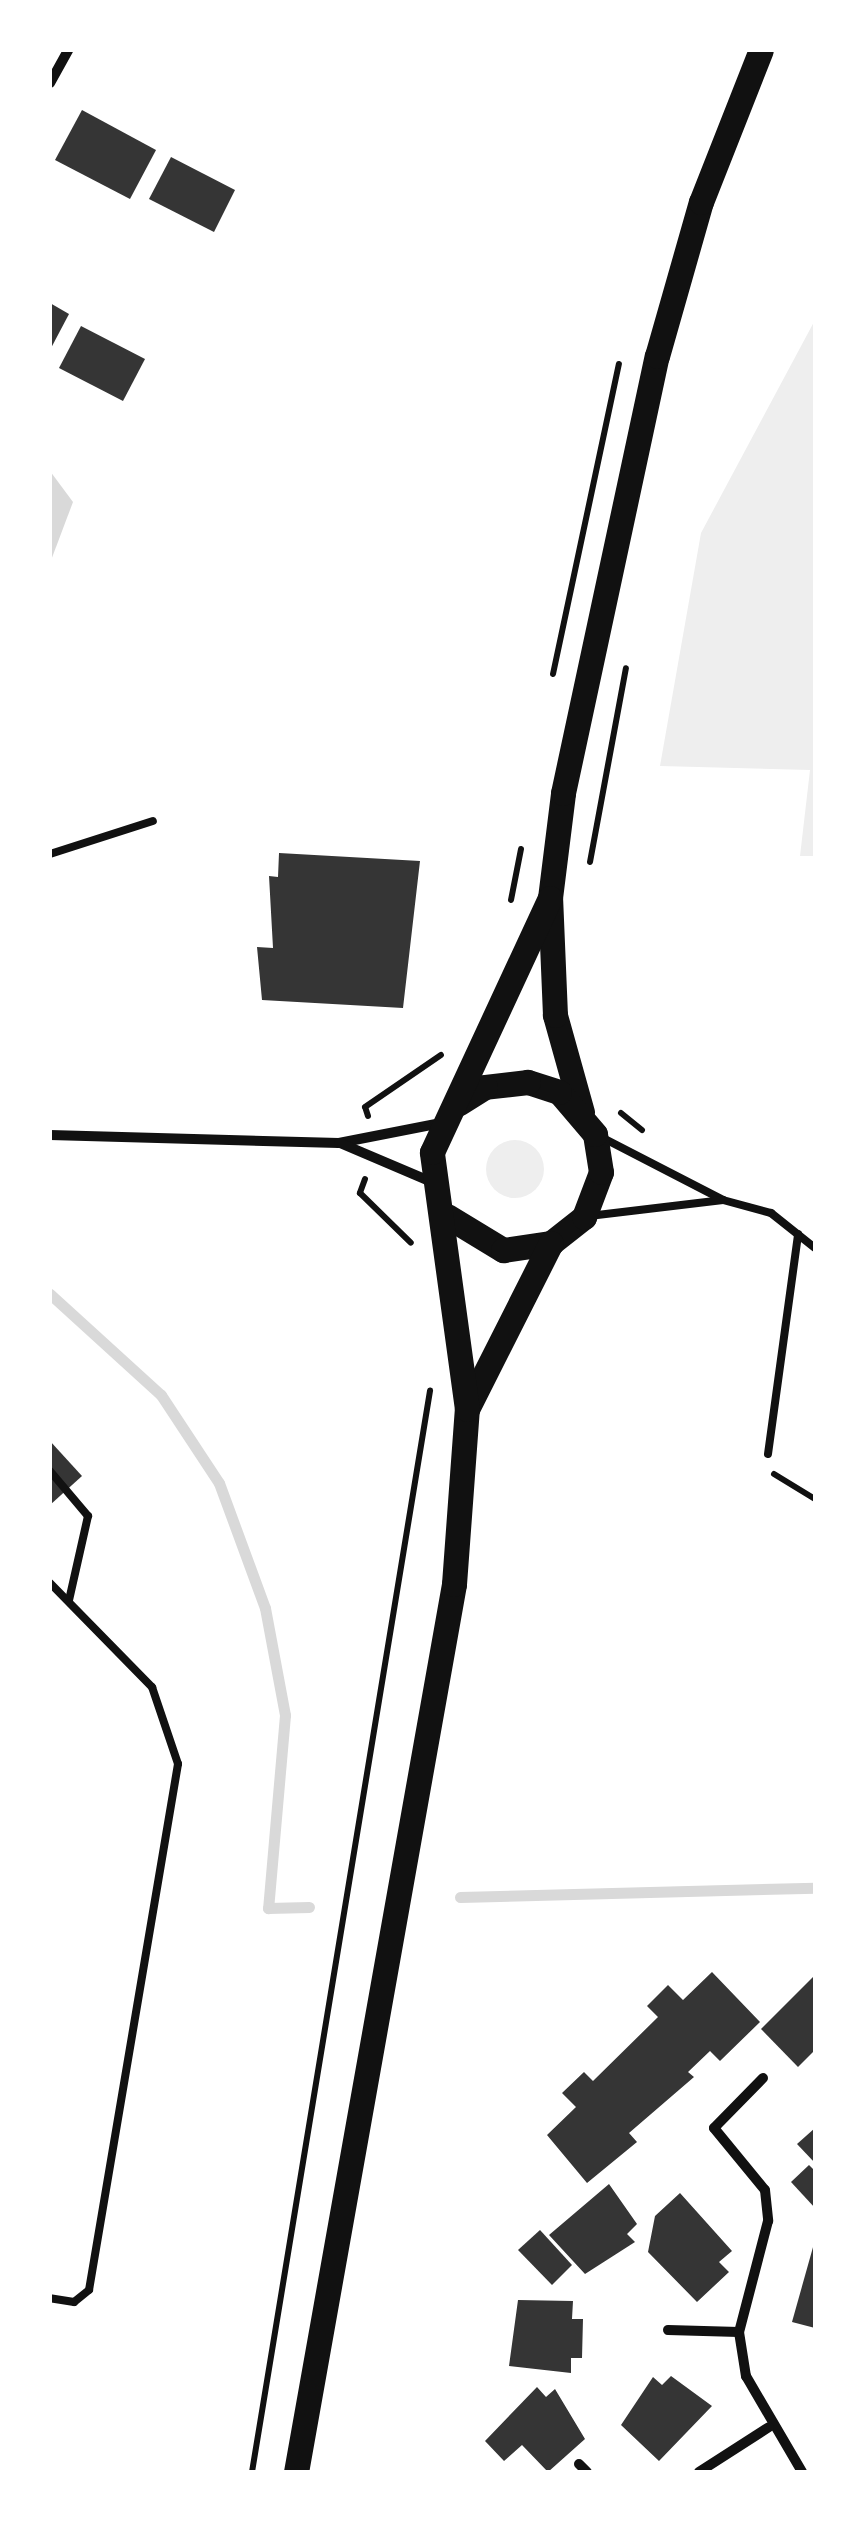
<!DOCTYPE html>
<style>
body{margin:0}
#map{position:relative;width:865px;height:2522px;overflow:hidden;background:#fff;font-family:"Roboto Condensed",sans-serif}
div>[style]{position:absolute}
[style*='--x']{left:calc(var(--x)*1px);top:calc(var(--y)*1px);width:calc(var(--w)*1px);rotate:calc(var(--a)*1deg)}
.green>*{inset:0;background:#eee}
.round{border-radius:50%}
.water>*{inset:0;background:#d9d9d9}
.stream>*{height:11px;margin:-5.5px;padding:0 5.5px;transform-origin:5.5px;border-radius:5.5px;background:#d9d9d9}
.building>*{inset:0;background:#353535}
.path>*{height:6px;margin:-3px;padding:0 3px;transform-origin:3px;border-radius:3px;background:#111}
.service>*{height:8px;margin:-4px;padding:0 4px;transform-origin:4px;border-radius:4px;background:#111}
.minor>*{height:10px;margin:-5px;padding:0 5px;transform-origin:5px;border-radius:5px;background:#111}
.primary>*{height:25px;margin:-12.5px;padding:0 12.5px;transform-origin:12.5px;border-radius:12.5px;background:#111}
span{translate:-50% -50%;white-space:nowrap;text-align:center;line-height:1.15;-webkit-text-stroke:9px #fff;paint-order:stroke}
.frame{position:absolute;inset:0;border:52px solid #fff;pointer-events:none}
</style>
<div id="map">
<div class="green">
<i style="clip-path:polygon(815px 320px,815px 856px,800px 856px,810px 770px,660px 766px,701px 533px)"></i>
<i class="round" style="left:486px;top:1140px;width:58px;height:58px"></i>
</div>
<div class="water">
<i style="clip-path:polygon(50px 471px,73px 502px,50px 563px)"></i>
</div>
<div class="stream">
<i style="--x:50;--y:1294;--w:150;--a:42.3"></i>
<i style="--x:161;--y:1395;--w:105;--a:56.6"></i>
<i style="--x:219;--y:1483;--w:133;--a:69.8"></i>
<i style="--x:265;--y:1608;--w:109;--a:79.4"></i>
<i style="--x:285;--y:1715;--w:194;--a:95"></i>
<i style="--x:268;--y:1908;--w:41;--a:-1.4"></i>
<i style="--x:460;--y:1897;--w:355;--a:-1.5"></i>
</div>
<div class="building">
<i style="clip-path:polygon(82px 110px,156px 150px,130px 199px,55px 160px)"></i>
<i style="clip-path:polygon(171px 157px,235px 190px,214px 232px,149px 199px)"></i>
<i style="clip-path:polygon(50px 303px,69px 314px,50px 350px)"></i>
<i style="clip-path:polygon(81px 326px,145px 359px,123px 401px,59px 368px)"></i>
<i style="clip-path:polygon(279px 853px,420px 861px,403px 1008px,262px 1000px,257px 947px,273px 948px,269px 876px,278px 877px)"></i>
<i style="clip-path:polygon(50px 1441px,82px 1476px,50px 1505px)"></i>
<i style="clip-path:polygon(712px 1972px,760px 2022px,720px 2061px,710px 2051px,688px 2072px,694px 2077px,629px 2133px,637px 2142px,587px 2183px,547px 2135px,576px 2107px,562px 2093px,584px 2072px,593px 2081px,658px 2017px,647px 2006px,668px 1985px,683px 2000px)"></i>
<i style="clip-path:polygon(815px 1975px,815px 2050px,798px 2067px,761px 2029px)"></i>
<i style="clip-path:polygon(815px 2128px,815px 2163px,797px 2144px)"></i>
<i style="clip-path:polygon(809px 2165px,815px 2171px,815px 2208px,791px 2182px)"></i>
<i style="clip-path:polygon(609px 2184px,637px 2224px,627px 2234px,635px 2242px,585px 2274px,549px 2235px)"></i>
<i style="clip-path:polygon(680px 2193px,732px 2251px,719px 2262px,729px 2272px,697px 2302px,648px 2252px,655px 2216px)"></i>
<i style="clip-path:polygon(540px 2230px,572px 2265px,552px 2285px,518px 2250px)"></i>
<i style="clip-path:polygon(815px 2240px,815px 2328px,792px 2322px)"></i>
<i style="clip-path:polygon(518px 2300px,573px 2301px,572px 2319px,583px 2319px,582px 2358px,571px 2358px,571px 2373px,509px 2366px)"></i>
<i style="clip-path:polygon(671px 2376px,712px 2406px,659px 2461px,621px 2425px,653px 2377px,662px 2385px)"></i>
<i style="clip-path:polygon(537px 2387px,546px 2397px,555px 2389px,585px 2439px,548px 2472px,522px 2445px,504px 2461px,485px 2441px)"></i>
</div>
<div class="path">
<i style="--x:553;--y:674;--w:317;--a:-78"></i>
<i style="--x:590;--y:862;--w:197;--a:-79.5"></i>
<i style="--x:511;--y:900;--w:52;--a:-78.9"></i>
<i style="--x:621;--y:1113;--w:27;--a:39"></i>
<i style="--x:368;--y:1116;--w:9;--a:-108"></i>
<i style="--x:365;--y:1107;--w:92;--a:-34.4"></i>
<i style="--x:365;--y:1179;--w:15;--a:110"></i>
<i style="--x:360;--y:1193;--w:71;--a:44.4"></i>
<i style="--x:774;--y:1474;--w:48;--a:31.4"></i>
<i style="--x:252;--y:2472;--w:1096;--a:-80.65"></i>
</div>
<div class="service">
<i style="--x:50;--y:854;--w:108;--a:-17.8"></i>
<i style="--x:603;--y:1138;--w:135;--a:27.3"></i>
<i style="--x:723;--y:1200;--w:50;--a:15.2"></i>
<i style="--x:771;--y:1213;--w:56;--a:38.5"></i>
<i style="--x:589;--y:1216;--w:135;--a:-6.8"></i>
<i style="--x:768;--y:1454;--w:222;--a:-82.2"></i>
<i style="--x:50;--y:1471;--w:59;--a:49.8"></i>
<i style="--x:88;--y:1516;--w:86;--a:102.7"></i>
<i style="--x:50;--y:1583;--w:146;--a:45.6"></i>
<i style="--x:152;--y:1687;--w:81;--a:71.3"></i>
<i style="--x:178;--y:1764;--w:533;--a:99.6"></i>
<i style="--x:89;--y:2290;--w:19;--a:141"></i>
<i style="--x:74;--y:2302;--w:24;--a:-171"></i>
</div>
<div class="minor">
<i style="--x:50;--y:83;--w:38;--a:-61"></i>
<i style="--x:50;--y:1135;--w:289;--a:1.6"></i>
<i style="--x:339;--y:1143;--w:104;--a:-11.1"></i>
<i style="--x:340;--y:1143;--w:100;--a:23"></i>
<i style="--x:763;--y:2078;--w:70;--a:134.4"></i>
<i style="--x:714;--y:2128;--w:80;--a:50.6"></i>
<i style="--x:765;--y:2190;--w:31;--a:84"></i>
<i style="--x:768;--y:2221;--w:115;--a:104.6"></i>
<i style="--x:739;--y:2332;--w:45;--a:81"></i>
<i style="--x:746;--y:2376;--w:111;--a:59.7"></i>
<i style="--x:668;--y:2330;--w:71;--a:1.6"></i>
<i style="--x:579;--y:2464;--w:11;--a:45"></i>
<i style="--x:699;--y:2472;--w:83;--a:-32.7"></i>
</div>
<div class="primary">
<i style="--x:582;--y:1112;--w:101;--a:-105.6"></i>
<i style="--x:555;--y:1015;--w:117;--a:-92.4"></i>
<i style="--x:550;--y:898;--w:106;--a:-82.9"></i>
<i style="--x:563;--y:793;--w:447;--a:-77.9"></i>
<i style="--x:657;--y:356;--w:160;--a:-74.1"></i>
<i style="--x:701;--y:202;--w:163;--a:-68.5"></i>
<i style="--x:447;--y:1216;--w:66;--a:31.3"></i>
<i style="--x:503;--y:1250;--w:49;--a:-8.3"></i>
<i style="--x:551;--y:1243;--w:42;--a:-38.2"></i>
<i style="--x:584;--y:1217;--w:48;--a:-69.3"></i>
<i style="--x:601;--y:1172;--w:38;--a:-99"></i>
<i style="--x:595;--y:1134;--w:55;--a:-130.6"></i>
<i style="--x:559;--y:1092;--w:33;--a:-162"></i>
<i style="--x:528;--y:1082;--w:43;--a:173.4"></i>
<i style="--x:485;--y:1087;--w:31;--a:148"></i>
<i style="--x:467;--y:1409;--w:186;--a:-63.2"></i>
<i style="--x:296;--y:2472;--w:902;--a:-79.91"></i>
<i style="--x:454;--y:1584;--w:175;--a:-85.8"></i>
<i style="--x:467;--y:1409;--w:259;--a:-97.8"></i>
<i style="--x:432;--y:1152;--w:280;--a:-65.1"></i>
</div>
<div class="frame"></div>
</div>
